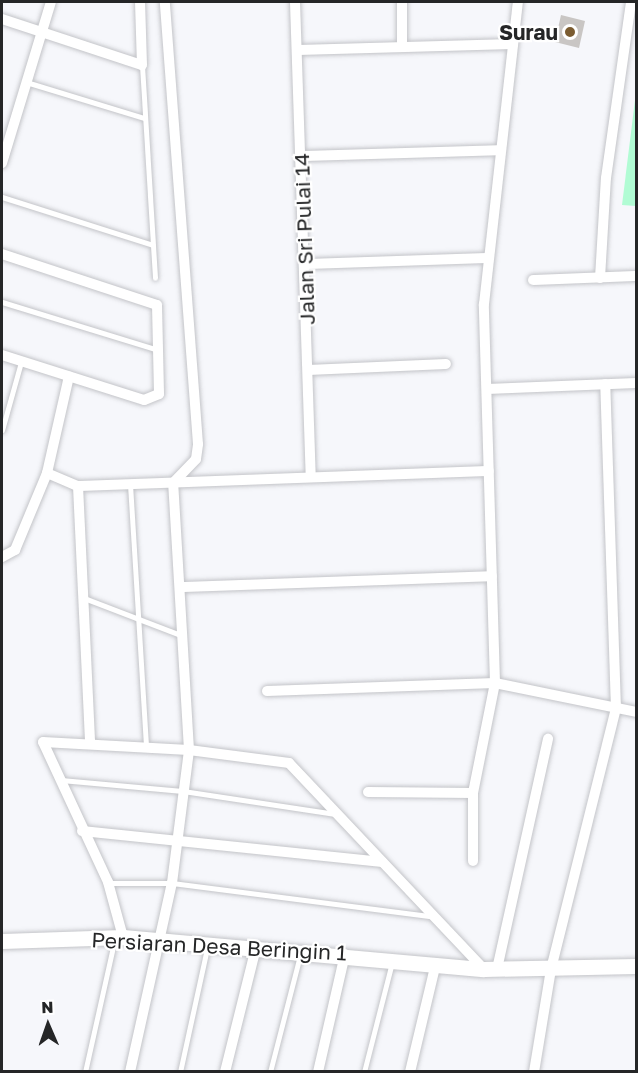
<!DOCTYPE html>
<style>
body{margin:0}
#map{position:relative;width:638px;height:1073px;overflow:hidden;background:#f6f7fb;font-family:"Golos Text",sans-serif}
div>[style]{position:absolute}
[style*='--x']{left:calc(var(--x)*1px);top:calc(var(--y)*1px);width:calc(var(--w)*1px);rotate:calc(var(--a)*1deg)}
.green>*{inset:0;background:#b1fcd4}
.building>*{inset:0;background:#c9c6c4}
.roads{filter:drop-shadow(0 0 2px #c3c4c8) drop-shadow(0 0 2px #c3c4c8)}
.lane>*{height:5px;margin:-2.5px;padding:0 2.5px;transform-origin:2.5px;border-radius:2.5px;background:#fff}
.street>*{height:10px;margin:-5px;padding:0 5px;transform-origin:5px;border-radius:5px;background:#fff}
.secondary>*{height:15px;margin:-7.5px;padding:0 7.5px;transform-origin:7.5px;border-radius:7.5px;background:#fff}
.dots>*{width:16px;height:16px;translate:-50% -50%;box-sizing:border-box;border:3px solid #fff;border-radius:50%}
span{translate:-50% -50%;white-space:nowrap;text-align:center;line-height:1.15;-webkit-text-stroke:4.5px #fff;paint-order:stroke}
.poi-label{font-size:21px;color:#252627;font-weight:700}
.right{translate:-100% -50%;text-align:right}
.street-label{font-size:21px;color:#252627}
.frame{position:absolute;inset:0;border:3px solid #252627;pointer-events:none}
.north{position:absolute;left:18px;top:995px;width:60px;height:60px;-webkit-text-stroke:4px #fff;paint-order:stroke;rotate:358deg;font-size:16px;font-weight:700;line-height:24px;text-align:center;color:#252627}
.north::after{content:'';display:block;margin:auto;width:21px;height:27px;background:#252627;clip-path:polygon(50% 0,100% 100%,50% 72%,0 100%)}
</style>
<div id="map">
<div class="green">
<i style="clip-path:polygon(636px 92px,636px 206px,622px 205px)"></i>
</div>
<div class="building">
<i style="clip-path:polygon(561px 15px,585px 21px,579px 48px,555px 42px)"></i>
</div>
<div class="roads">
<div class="lane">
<i style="--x:142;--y:65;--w:213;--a:86.5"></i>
<i style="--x:26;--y:82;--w:123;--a:17"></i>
<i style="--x:2;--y:197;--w:158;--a:17.6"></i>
<i style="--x:2;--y:302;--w:163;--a:17.1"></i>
<i style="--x:2;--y:430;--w:71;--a:-74.4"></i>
<i style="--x:130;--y:484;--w:263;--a:86.5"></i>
<i style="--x:84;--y:598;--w:106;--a:21"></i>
<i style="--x:61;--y:780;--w:122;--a:5.2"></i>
<i style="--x:183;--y:791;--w:154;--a:8.6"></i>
<i style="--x:109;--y:883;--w:63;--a:0"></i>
<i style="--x:172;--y:883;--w:261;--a:7.3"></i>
<i style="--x:85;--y:1072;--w:137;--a:-77.4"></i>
<i style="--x:180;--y:1072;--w:127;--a:-77.7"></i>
<i style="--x:270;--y:1072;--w:121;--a:-75.6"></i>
<i style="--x:364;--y:1072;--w:114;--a:-75.7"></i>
</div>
<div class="street">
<i style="--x:295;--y:2;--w:475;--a:88.1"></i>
<i style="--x:402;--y:2;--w:45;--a:90"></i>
<i style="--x:2;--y:19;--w:147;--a:18.2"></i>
<i style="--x:142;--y:65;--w:63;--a:-91.8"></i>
<i style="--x:298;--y:50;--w:215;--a:-1.6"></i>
<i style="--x:301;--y:156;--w:200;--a:-1.7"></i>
<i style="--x:2;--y:163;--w:168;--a:-73.1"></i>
<i style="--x:2;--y:254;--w:163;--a:18.2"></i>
<i style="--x:157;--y:305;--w:89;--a:88.7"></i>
<i style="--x:159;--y:394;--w:16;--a:158"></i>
<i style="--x:144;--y:400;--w:149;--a:-162.4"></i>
<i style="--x:305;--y:264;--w:184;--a:-1.9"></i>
<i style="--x:600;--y:278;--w:100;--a:-86.6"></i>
<i style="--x:606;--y:178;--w:178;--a:-81.9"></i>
<i style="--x:533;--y:280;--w:103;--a:-2.2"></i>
<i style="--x:308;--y:370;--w:138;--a:-2.5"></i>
<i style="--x:487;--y:389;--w:149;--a:-2.3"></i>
<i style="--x:47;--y:473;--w:34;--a:23"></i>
<i style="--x:78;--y:486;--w:411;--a:-2.1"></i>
<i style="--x:78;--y:486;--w:257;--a:87.3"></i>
<i style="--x:2;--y:557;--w:15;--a:-28"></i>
<i style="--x:15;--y:550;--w:83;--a:-67.4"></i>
<i style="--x:47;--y:473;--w:99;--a:-77.2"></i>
<i style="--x:182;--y:587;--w:310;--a:-2"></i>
<i style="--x:267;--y:691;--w:228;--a:-2"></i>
<i style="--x:495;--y:683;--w:144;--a:11.6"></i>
<i style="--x:368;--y:792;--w:105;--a:0.5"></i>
<i style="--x:82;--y:831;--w:302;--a:5.9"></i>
<i style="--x:473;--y:861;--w:68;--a:-90"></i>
<i style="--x:473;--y:793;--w:112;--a:-78.7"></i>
<i style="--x:495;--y:683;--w:379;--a:-91.7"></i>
<i style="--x:484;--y:304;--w:304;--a:-83.6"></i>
<i style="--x:123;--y:937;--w:57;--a:-105.3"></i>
<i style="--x:108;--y:882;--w:154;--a:-114.9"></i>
<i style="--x:43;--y:742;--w:146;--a:3.1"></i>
<i style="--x:189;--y:750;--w:101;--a:7.4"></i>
<i style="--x:289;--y:763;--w:284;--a:46.6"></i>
<i style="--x:497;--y:969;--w:236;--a:-77.5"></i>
<i style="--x:130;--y:1072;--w:194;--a:-77.5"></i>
<i style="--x:172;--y:883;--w:134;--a:-82.7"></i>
<i style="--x:189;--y:750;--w:267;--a:-93.4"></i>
<i style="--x:173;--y:483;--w:33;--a:-46"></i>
<i style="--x:196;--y:459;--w:15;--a:-82"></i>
<i style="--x:198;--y:444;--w:443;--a:-94.3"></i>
<i style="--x:225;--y:1072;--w:128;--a:-76"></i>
<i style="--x:318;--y:1072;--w:121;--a:-77.1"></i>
<i style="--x:410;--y:1072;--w:112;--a:-76.6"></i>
<i style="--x:534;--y:1072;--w:104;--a:-80.6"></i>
<i style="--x:551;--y:969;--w:268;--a:-76"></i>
<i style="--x:616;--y:709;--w:325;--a:-91.9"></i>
</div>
<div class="secondary">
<i style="--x:2;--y:941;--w:121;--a:-1.9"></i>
<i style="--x:123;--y:937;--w:362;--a:5.1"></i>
<i style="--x:484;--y:969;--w:152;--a:-1.1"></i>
</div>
</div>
<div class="dots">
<i style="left:570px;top:32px;background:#7b5c31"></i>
</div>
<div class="poi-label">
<span class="right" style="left:558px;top:32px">Surau</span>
</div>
<div class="street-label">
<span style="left:304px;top:239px;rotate:-92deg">Jalan Sri Pulai 14</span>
<span style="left:219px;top:946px;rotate:3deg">Persiaran Desa Beringin 1</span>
</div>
<div class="frame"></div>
<div class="north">N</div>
</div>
